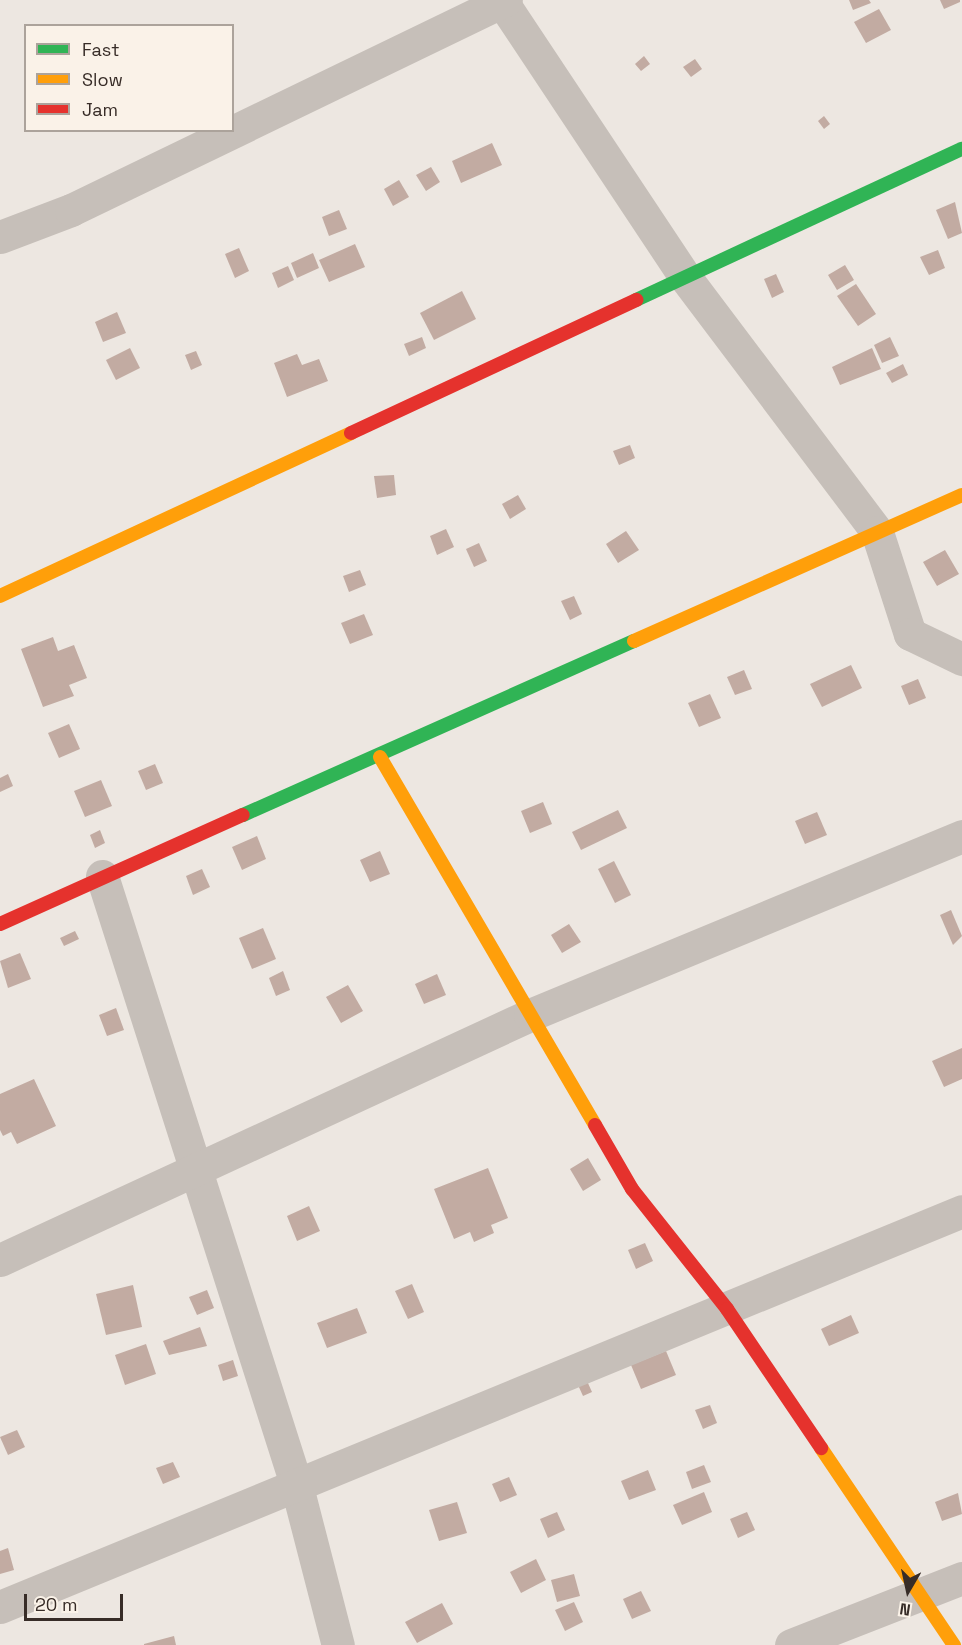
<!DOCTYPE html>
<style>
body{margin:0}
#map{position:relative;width:962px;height:1645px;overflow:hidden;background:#ede7e1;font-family:"Space Grotesk",sans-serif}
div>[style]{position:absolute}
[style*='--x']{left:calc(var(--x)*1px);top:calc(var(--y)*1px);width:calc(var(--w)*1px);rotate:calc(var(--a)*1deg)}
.building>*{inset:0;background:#c2aba2}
.street>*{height:33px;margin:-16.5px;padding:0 16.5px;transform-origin:16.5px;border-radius:16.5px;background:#c6bfb9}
.fast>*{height:14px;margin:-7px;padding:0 7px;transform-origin:7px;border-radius:7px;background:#30b455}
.slow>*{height:14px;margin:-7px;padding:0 7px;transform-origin:7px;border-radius:7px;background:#ff9f0a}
.jam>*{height:14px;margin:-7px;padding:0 7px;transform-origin:7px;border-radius:7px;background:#e5322d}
span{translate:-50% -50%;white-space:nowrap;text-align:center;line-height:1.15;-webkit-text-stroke:5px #faf2e8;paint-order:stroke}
.legend{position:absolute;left:24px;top:24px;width:210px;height:108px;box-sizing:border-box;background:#faf2e8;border:2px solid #aca39b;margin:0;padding:8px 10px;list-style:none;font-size:18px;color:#372c27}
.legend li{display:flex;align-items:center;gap:12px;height:30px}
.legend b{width:30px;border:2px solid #aca39b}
.north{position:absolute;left:878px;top:1561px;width:60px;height:60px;-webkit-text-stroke:4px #faf2e8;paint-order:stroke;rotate:189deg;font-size:16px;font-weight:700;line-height:24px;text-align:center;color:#372c27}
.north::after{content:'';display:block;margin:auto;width:21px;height:27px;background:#372c27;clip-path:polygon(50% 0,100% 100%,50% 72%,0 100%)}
.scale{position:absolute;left:24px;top:1594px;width:99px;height:27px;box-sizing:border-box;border:3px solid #372c27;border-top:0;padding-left:8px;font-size:18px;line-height:21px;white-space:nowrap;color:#372c27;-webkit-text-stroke:4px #faf2e8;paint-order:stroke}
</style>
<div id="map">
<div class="building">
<i style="clip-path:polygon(849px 0,869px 0,871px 3px,853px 10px)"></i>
<i style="clip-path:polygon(940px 0,960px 0,960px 2px,944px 9px)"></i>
<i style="clip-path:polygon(879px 9px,891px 30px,866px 43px,854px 22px)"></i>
<i style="clip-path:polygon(644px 56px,650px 64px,641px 71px,635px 64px)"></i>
<i style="clip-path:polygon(695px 59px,702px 69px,691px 77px,683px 67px)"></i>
<i style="clip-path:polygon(824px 116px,830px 124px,824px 129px,818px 121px)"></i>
<i style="clip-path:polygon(492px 143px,502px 165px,461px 183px,452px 161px)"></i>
<i style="clip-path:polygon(431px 167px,440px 182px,426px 191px,416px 175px)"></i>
<i style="clip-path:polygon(399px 180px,409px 197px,393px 206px,384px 189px)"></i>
<i style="clip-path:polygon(955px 202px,962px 233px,948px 239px,936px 210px)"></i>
<i style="clip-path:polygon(339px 210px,347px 229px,329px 236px,322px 217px)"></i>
<i style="clip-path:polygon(355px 244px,365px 267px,329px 282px,319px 260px)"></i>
<i style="clip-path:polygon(239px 248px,249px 271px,235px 278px,225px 254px)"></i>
<i style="clip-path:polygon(938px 250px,945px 268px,929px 275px,920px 257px)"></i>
<i style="clip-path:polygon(313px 253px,319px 268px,297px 278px,291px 263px)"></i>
<i style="clip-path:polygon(845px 265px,854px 280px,837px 290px,828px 275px)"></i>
<i style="clip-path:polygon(288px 266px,294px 280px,278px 288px,272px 273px)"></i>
<i style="clip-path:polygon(776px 274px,784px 292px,772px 298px,764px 279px)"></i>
<i style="clip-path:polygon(856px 284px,876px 314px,858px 326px,837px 296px)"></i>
<i style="clip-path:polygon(462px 291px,476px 319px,434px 340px,420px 313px)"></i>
<i style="clip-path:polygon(117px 312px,126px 333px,103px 342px,95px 322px)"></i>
<i style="clip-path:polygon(422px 337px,426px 348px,409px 356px,404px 344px)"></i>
<i style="clip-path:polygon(890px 337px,899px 356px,882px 363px,874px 345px)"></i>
<i style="clip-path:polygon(130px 348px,140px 368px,116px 380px,106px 360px)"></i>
<i style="clip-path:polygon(872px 348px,881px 369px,840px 385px,832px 367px)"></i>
<i style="clip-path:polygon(196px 351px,202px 365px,191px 370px,185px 355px)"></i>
<i style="clip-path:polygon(297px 354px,302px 365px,319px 359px,328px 381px,287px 397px,274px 363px)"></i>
<i style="clip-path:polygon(903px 364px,908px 375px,892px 383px,886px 373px)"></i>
<i style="clip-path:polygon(630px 445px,635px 458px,619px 465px,613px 451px)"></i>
<i style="clip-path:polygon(394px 475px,396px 495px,377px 498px,374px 476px)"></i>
<i style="clip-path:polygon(518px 495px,526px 509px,510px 519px,502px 504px)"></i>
<i style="clip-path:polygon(446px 529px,454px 547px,437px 555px,430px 536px)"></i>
<i style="clip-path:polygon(626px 531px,639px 550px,618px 563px,606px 544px)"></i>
<i style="clip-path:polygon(479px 543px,487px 561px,474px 567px,466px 549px)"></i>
<i style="clip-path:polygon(945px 550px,959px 574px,937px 586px,923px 562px)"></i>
<i style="clip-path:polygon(360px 570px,366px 585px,349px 592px,343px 576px)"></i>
<i style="clip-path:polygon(574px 596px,582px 614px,570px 620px,561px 601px)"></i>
<i style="clip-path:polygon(364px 614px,373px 635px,350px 644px,341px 623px)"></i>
<i style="clip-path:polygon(53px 637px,58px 651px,74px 645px,87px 678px,69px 685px,74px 696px,43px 707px,21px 649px)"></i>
<i style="clip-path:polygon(851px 665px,862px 688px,822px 707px,810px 684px)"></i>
<i style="clip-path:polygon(744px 670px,752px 689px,735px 695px,727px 677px)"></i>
<i style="clip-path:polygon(918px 679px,926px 698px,909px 705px,901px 686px)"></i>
<i style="clip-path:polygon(710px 694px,721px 718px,699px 727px,688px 703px)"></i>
<i style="clip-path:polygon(69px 724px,80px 749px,59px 758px,48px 733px)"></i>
<i style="clip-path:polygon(155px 764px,163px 783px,146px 790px,138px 771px)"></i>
<i style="clip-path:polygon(8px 774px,13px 786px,0 792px,0 778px)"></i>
<i style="clip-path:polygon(101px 780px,112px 806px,85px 817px,74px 791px)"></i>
<i style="clip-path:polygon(543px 802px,552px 824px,530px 833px,521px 811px)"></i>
<i style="clip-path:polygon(618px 810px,627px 828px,581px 850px,572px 832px)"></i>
<i style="clip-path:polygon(817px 812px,827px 835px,805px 844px,795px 821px)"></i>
<i style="clip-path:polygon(100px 830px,105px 843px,95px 848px,90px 835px)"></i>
<i style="clip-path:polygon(257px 836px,266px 859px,242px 870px,232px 847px)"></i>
<i style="clip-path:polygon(380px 851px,390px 874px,370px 882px,360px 860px)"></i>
<i style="clip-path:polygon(614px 861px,631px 895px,615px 903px,598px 869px)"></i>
<i style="clip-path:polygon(202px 869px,210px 887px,193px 895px,186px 876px)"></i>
<i style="clip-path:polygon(951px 910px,962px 936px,953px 945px,940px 915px)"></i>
<i style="clip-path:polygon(569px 924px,581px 942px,562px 953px,551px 935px)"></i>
<i style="clip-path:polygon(263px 928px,276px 959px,252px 969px,239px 938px)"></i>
<i style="clip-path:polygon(75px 931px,79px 939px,64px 946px,60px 938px)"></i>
<i style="clip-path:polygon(20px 953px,31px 979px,8px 988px,0 961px)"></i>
<i style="clip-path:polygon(283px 971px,290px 990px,276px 996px,269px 978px)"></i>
<i style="clip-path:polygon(437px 974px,446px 995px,424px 1004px,415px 984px)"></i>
<i style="clip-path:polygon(348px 985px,363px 1011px,341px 1023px,326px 997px)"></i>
<i style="clip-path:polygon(116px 1008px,124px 1030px,107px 1036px,99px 1015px)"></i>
<i style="clip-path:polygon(962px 1048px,962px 1079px,944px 1087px,932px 1061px)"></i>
<i style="clip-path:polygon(34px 1079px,56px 1126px,17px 1144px,11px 1132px,3px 1136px,0 1130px,0 1094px)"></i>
<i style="clip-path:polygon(588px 1158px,601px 1180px,583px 1191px,570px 1169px)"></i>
<i style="clip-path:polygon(488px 1168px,508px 1218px,491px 1225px,494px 1233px,474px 1242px,470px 1232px,454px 1239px,434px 1189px)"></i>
<i style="clip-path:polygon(309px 1206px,320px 1231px,297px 1241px,287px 1216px)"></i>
<i style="clip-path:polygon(645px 1243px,653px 1261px,636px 1269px,628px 1250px)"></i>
<i style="clip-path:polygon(412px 1284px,424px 1312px,408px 1319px,395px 1291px)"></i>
<i style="clip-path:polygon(133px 1285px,142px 1327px,106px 1335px,96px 1294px)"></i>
<i style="clip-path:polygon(207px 1290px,214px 1308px,197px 1315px,189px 1297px)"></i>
<i style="clip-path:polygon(357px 1308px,367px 1333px,327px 1348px,317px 1323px)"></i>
<i style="clip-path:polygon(851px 1315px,859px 1333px,829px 1346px,821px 1329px)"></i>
<i style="clip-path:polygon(200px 1327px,207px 1346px,169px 1355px,163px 1341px)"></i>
<i style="clip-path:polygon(146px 1344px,156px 1374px,125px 1385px,115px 1355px)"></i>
<i style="clip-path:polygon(666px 1351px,676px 1375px,641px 1389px,631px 1365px)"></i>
<i style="clip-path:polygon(233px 1360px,238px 1376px,223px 1381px,218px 1365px)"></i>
<i style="clip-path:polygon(587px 1381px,592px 1392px,583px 1396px,578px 1385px)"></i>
<i style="clip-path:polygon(710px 1405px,717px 1423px,703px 1429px,695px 1410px)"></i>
<i style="clip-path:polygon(17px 1430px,25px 1447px,8px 1455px,0 1437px)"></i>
<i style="clip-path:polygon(173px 1462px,180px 1477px,163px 1484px,156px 1468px)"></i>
<i style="clip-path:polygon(704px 1465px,711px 1482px,692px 1489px,686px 1472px)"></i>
<i style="clip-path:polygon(648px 1470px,656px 1490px,629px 1500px,621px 1481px)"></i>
<i style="clip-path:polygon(509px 1477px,517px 1495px,500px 1502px,492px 1484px)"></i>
<i style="clip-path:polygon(704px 1492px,712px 1512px,682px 1525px,673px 1505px)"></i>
<i style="clip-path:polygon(958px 1493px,962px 1514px,942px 1521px,935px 1502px)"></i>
<i style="clip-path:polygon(457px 1502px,467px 1533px,439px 1541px,429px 1510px)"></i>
<i style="clip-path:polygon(557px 1512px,565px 1530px,548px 1538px,540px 1519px)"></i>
<i style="clip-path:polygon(747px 1512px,755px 1530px,738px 1538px,730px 1519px)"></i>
<i style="clip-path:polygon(8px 1548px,14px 1570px,0 1574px,0 1551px)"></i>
<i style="clip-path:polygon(536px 1559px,546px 1580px,521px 1593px,510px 1572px)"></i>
<i style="clip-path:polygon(574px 1574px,580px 1596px,557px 1602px,551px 1580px)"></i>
<i style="clip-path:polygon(641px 1591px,651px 1611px,632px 1619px,623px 1599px)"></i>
<i style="clip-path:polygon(574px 1602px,583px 1622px,565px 1631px,555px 1610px)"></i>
<i style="clip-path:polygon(442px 1603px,453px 1624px,417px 1643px,405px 1622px)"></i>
<i style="clip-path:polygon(174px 1636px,176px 1645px,144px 1645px,144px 1644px)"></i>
</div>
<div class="street">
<i style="--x:501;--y:0;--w:333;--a:56.4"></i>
<i style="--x:685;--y:277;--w:319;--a:53"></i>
<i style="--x:877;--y:532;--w:107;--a:72.1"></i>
<i style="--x:910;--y:634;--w:58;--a:25.7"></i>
<i style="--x:0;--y:237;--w:76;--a:-20.8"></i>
<i style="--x:71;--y:210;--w:483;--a:-25.8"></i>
<i style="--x:102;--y:876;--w:641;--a:72.3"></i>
<i style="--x:297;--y:1487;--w:163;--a:75.5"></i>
<i style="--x:0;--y:1260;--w:584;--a:-24.81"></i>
<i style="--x:530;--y:1015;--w:468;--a:-22.5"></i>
<i style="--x:0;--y:1607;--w:1040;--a:-22.37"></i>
<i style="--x:791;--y:1645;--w:184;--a:-21.4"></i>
</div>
<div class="fast">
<i style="--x:636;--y:300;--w:359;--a:-24.9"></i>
<i style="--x:243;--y:815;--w:428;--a:-24"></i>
</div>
<div class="slow">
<i style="--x:0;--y:596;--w:387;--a:-24.9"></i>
<i style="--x:634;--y:641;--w:359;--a:-24"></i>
<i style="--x:380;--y:757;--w:426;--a:59.7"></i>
<i style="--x:821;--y:1448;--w:238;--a:56"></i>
</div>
<div class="jam">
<i style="--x:351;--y:433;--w:315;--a:-25"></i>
<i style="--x:0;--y:924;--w:266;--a:-24.2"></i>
<i style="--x:595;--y:1125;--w:74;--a:60"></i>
<i style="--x:632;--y:1189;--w:153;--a:51.6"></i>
<i style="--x:727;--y:1309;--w:168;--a:55.9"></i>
</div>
<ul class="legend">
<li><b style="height:8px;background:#30b455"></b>Fast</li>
<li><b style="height:8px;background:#ff9f0a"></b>Slow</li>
<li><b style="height:8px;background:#e5322d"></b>Jam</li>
</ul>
<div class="north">N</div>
<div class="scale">20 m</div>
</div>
